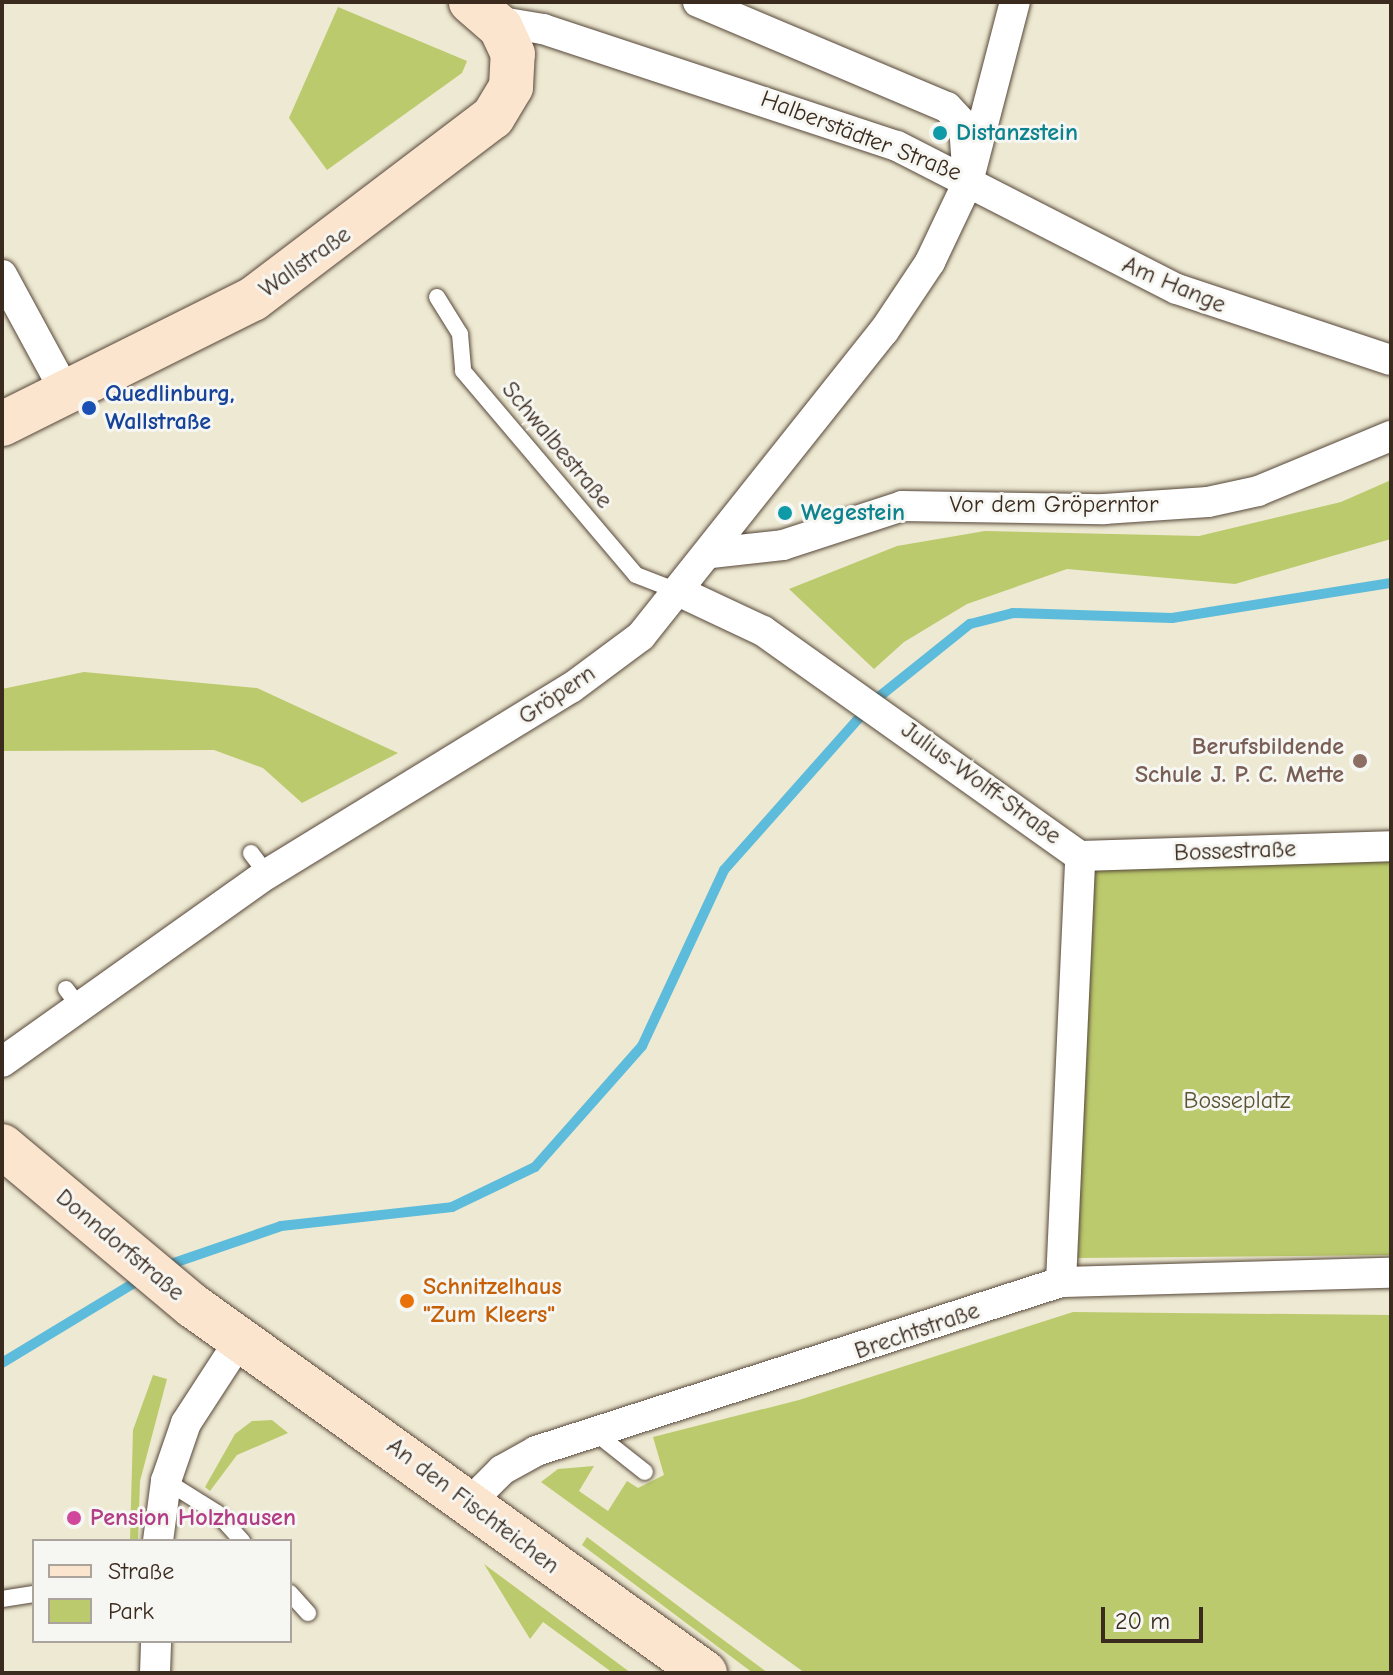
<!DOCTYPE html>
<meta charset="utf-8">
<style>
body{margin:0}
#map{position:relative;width:1393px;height:1675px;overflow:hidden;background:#eee9d2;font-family:"Comic Neue",sans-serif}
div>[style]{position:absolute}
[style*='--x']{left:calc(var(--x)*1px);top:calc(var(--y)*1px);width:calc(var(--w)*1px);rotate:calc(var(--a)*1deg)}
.green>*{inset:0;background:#bbca6c}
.stream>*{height:10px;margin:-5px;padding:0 5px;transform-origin:5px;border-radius:5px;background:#5dbbdb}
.roads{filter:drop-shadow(0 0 2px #564739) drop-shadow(0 0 2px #564739)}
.service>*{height:16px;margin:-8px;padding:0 8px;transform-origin:8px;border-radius:8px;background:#fff}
.minor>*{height:30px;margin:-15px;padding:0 15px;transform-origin:15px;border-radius:15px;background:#fff}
.secondary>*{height:44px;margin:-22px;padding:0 22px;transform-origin:22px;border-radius:22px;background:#fbe5cf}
.dots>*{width:22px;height:22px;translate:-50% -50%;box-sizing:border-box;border:4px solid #f6f6f2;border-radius:50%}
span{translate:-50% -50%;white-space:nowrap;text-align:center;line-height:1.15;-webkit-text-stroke:6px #f6f6f2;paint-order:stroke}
.culture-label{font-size:24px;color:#0d838f;font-weight:700}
.left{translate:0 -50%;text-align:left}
.street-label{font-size:24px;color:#3b2a1e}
.transit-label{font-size:24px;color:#164399;font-weight:700}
.education-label{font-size:24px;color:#785e54;font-weight:700}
.right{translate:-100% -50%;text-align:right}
.park-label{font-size:24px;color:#5b5232}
.food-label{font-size:24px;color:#c56008;font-weight:700}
.hotel-label{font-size:24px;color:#b23c85;font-weight:700}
.frame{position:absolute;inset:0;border:4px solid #3b2a1e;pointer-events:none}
.legend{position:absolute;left:32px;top:1539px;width:260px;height:104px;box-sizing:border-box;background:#f6f6f2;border:2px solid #aba49d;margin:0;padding:10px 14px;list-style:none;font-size:24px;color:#3b2a1e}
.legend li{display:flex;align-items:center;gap:16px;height:40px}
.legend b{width:40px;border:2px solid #aba49d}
.scale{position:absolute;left:1101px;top:1607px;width:102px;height:36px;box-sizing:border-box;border:4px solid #3b2a1e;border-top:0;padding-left:10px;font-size:24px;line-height:28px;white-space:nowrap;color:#3b2a1e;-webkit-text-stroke:6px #f6f6f2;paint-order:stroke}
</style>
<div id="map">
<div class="green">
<i style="clip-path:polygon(338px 7px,467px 61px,462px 73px,327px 170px,289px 118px)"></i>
<i style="clip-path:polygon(1391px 480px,1391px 539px,1235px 584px,1067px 569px,967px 604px,904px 642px,874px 669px,789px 589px,897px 546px,985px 531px,1199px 536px,1341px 502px)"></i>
<i style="clip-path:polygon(84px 672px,257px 688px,398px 753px,302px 803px,263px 768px,214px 750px,2px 751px,2px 689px)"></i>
<i style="clip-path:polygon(1391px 838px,1391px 1255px,1078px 1258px,1090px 869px)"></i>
<i style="clip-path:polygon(1073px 1312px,1391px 1315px,1391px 1673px,805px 1673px,541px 1482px,558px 1469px,594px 1466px,579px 1491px,608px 1511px,627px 1481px,638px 1488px,664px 1475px,653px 1437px,799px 1400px)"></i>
<i style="clip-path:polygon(153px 1375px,167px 1379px,140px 1481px,138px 1541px,130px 1541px,133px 1430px)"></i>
<i style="clip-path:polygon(272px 1420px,288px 1433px,237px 1455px,210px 1491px,205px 1487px,235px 1434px,252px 1421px)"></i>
<i style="clip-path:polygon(587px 1537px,714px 1633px,768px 1673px,753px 1673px,582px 1545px)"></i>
<i style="clip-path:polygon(484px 1564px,631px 1673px,613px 1673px,543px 1622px,530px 1639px)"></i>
</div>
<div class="stream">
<i style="--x:165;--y:1266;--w:123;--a:-19"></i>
<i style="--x:281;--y:1226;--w:172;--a:-6.3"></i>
<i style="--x:452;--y:1207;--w:92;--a:-25.7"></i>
<i style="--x:535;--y:1167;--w:162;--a:-48.5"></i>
<i style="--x:642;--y:1046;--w:194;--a:-65"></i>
<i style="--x:724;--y:870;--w:227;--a:-48.4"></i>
<i style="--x:875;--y:700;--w:122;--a:-38.7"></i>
<i style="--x:970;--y:624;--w:44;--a:-14.3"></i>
<i style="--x:1013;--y:613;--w:159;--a:1.8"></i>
<i style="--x:1172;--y:618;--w:222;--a:-9.1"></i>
<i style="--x:2;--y:1363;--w:166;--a:-31.2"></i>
</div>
<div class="roads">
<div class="service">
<i style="--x:437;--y:297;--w:44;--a:58.1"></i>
<i style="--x:460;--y:334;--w:37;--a:85"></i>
<i style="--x:463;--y:371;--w:267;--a:49.7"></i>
<i style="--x:636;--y:575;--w:47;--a:21.1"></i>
<i style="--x:251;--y:853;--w:26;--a:53"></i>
<i style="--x:66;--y:989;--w:20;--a:53"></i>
<i style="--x:593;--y:1431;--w:66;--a:38.3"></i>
<i style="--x:166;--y:1481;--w:60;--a:32.1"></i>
<i style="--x:217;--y:1513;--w:38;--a:48"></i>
<i style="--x:290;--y:1593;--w:27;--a:48"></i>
<i style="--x:2;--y:1599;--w:32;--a:-9"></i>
</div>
<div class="minor">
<i style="--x:698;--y:2;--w:270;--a:22.9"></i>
<i style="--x:947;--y:107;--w:25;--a:47"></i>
<i style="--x:964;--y:125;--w:43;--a:86"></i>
<i style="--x:495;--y:21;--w:49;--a:9.5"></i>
<i style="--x:543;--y:29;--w:373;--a:18.3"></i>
<i style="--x:897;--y:146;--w:314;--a:27.1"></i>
<i style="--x:1177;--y:289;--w:225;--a:18.4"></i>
<i style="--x:2;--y:275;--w:132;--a:61.5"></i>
<i style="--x:711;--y:553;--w:72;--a:-6.3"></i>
<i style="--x:783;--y:545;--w:125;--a:-18.1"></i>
<i style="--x:902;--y:506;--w:202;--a:0.9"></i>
<i style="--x:1104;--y:509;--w:104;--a:-3.9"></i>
<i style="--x:1208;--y:502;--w:51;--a:-12.4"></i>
<i style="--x:1258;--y:491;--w:144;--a:-22.5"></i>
<i style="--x:680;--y:592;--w:92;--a:25.2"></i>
<i style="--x:763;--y:631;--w:389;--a:35.4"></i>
<i style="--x:1080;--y:856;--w:311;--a:-1.8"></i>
<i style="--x:2;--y:1062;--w:325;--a:-35.4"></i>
<i style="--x:267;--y:874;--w:356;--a:-31.5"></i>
<i style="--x:571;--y:688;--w:87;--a:-36.6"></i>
<i style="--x:641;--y:636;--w:390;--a:-51.5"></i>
<i style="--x:884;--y:331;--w:83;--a:-56.3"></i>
<i style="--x:930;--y:262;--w:89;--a:-64.6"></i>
<i style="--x:968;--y:182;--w:186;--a:-75.4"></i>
<i style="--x:1061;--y:1282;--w:426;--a:-87.4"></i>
<i style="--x:472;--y:1500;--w:42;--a:-45"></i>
<i style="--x:502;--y:1470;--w:39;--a:-29"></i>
<i style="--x:536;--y:1451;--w:552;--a:-17.84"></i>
<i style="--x:1061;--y:1282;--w:330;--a:-1.6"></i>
<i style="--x:158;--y:1541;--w:61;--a:-82.4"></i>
<i style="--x:166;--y:1481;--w:61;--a:-71"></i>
<i style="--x:186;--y:1423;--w:99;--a:-57"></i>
<i style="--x:155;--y:1673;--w:32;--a:-88"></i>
</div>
<div class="secondary">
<i style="--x:2;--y:424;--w:280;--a:-26.5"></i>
<i style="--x:253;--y:299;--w:301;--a:-37.2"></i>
<i style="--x:493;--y:117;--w:35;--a:-59"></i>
<i style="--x:511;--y:87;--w:33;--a:-87"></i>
<i style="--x:513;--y:54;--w:29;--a:-115"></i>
<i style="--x:501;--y:28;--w:40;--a:-139"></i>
<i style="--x:2;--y:1146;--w:249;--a:40"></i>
<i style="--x:193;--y:1306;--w:630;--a:35.63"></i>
</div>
</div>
<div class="dots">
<i style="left:940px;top:133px;background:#0f9aa8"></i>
<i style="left:89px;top:408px;background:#1a4fb4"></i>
<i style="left:785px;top:513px;background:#0f9aa8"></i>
<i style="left:1360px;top:761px;background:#8d6e63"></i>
<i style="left:407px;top:1301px;background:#e8710a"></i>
<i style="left:74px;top:1518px;background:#d1479c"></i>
</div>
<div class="culture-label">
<span class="left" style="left:956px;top:133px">Distanzstein</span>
<span class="left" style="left:801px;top:513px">Wegestein</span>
</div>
<div class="street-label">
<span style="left:861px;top:136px;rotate:21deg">Halberstädter Straße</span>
<span style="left:305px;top:262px;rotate:-35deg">Wallstraße</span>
<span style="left:1174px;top:285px;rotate:23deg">Am Hange</span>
<span style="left:557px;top:445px;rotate:50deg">Schwalbestraße</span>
<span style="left:1054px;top:505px">Vor dem Gröperntor</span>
<span style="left:557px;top:695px;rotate:-34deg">Gröpern</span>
<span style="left:981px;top:783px;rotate:36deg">Julius-Wolff-Straße</span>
<span style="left:1235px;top:851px;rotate:-2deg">Bossestraße</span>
<span style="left:120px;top:1245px;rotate:40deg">Donndorfstraße</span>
<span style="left:917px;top:1331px;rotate:-19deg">Brechtstraße</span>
<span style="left:473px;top:1506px;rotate:37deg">An den Fischteichen</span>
</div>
<div class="transit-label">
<span class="left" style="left:105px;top:408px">Quedlinburg,<br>Wallstraße</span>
</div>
<div class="education-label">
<span class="right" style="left:1344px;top:761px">Berufsbildende<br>Schule J. P. C. Mette</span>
</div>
<div class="park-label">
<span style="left:1237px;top:1101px">Bosseplatz</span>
</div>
<div class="food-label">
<span class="left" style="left:423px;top:1301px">Schnitzelhaus<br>"Zum Kleers"</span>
</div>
<div class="hotel-label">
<span class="left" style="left:90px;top:1518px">Pension Holzhausen</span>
</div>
<div class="frame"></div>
<ul class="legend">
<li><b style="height:10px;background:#fbe5cf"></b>Straße</li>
<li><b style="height:22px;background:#bbca6c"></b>Park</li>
</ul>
<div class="scale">20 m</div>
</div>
